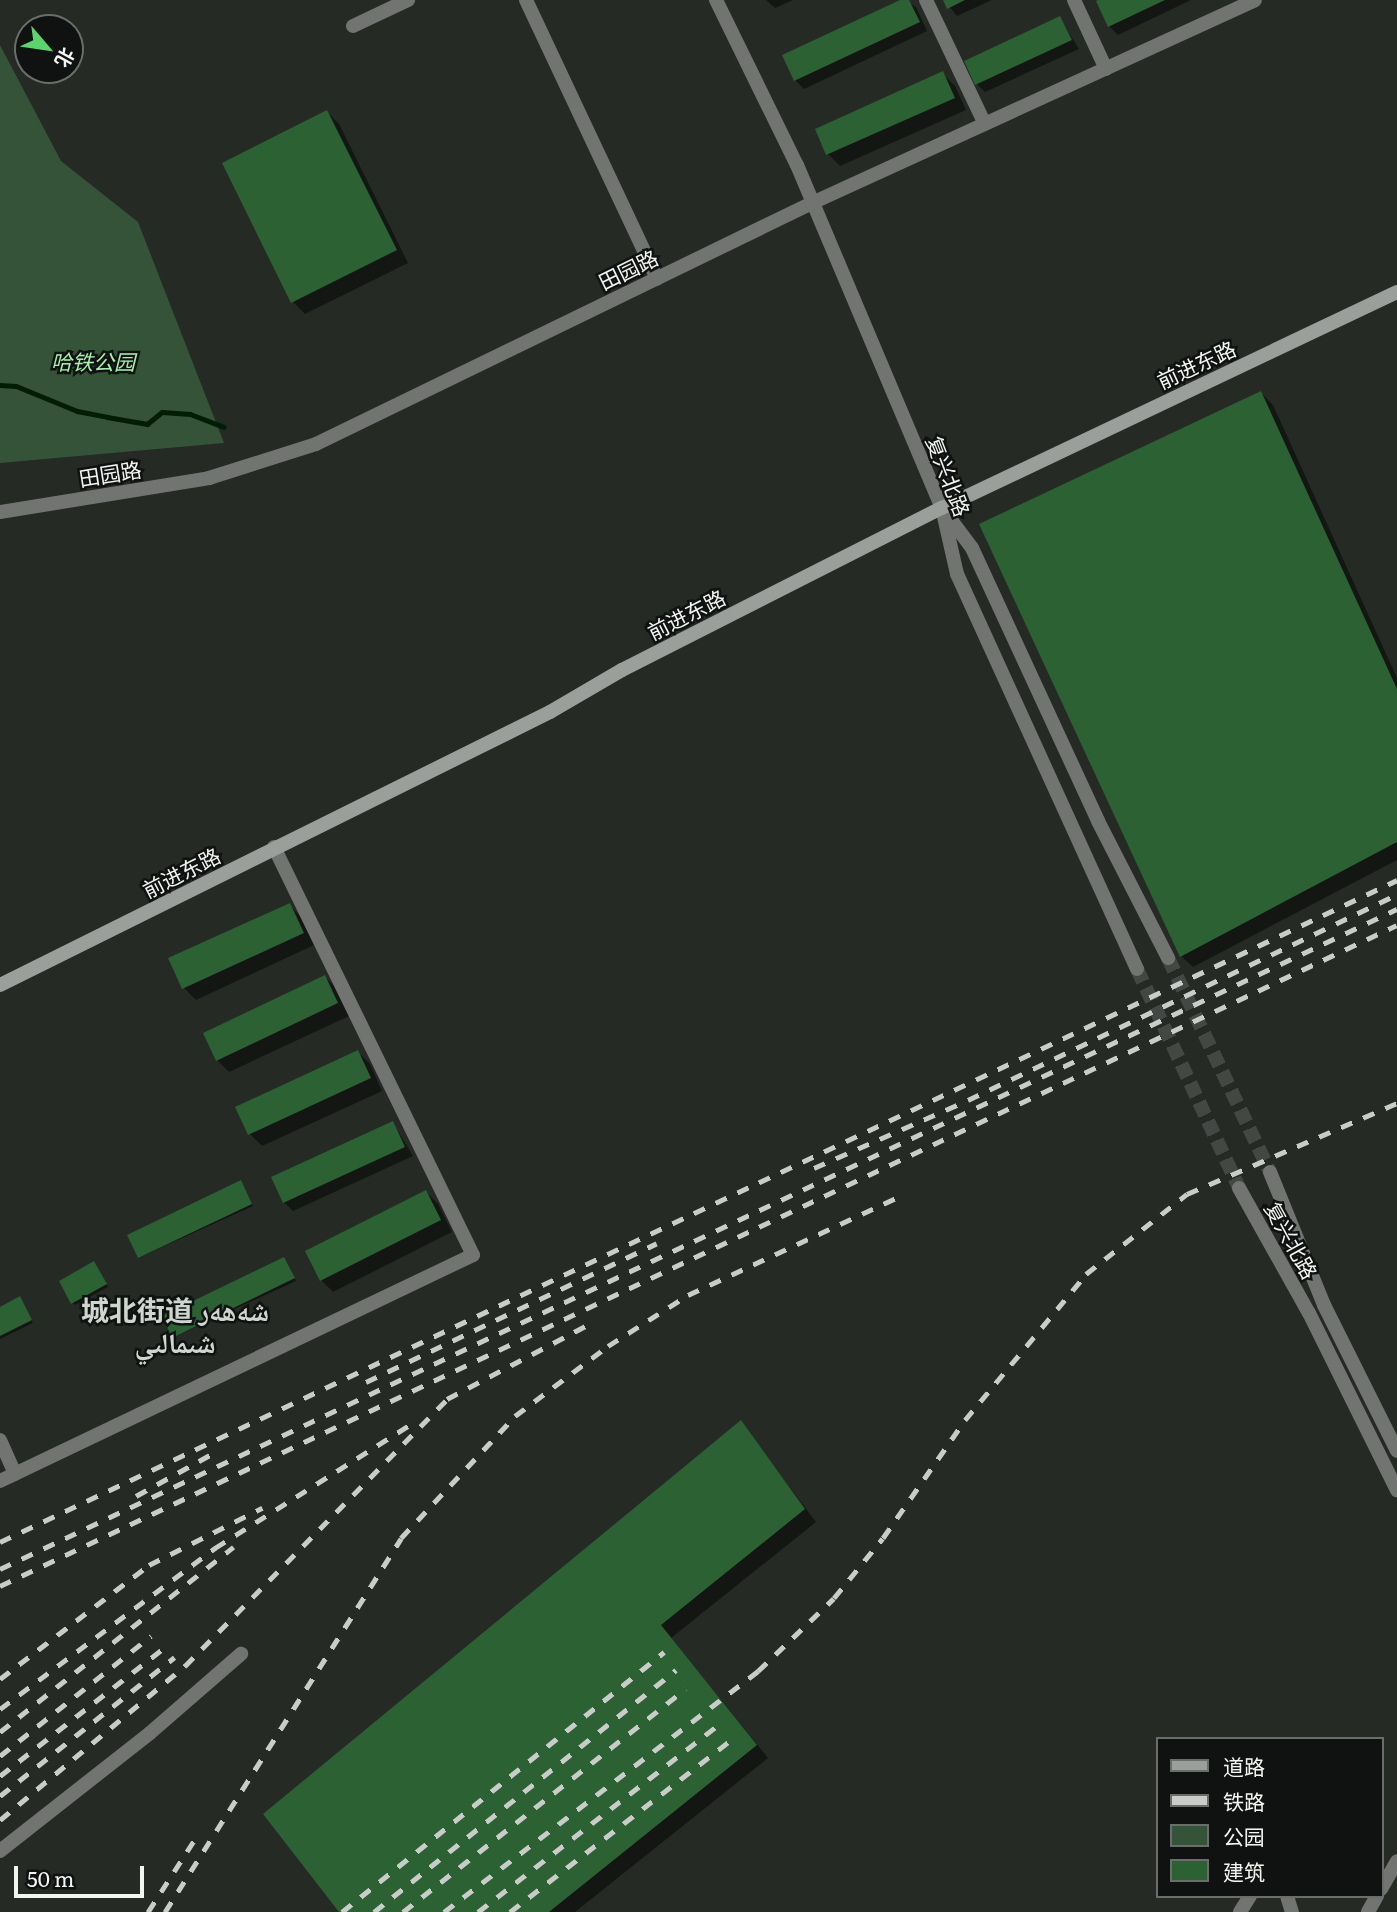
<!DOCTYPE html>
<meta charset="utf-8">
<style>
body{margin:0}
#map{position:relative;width:1397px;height:1912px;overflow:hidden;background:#252a25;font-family:Literata,"Noto Naskh Arabic","Noto Sans SC",serif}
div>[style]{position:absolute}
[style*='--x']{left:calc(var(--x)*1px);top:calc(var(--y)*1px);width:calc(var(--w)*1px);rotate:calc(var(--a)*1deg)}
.green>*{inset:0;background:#355338}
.shadow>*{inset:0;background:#0007}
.stream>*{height:5px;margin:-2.5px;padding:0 2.5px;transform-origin:2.5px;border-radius:2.5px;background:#021d06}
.building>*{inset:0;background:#2b6133}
.tertiary-tunnel>*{height:14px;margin-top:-7px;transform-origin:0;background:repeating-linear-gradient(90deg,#444844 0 14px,transparent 0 21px)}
.minor>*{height:14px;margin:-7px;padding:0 7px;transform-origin:7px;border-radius:7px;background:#717471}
.tertiary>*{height:14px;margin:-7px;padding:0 7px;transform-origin:7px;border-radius:7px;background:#717471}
.secondary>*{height:14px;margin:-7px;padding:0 7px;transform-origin:7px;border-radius:7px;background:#9a9f9b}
.rail>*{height:5px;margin-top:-2.5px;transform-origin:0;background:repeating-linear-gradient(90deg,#c9ccc9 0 12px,transparent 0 24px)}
span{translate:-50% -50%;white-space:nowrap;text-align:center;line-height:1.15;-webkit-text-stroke:5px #0f1210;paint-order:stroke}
.street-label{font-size:21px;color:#f2f5f2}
.park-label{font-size:21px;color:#a3f1aa;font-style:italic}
.district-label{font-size:28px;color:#cfd6cf;font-weight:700}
.legend{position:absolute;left:1156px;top:1737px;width:228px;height:161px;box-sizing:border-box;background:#0f1210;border:2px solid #6a6d6a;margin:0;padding:9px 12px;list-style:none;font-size:21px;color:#f2f5f2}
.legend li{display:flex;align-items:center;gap:14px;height:35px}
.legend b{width:35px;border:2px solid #6a6d6a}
.north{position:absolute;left:14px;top:14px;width:70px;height:70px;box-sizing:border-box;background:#0f1210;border:2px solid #6a6d6a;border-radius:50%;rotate:119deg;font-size:19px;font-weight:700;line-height:28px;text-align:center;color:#f2f5f2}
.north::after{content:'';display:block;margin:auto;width:24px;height:32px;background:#5ad56e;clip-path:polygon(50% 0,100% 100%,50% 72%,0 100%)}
.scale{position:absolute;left:14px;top:1866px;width:130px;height:32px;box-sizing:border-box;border:4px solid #f2f5f2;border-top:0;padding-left:9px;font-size:21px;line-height:24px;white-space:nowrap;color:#f2f5f2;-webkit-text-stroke:5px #0f1210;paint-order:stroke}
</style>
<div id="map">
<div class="green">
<i style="clip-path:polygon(0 45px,61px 161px,138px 222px,224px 443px,0 463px)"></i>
</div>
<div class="shadow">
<i style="clip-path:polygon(766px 0,793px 0,775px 8px)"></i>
<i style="clip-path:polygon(904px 0,916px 7px,927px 31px,804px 89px,795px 80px)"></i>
<i style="clip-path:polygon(944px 0,992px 0,957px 16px)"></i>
<i style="clip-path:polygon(1102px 0,1191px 0,1118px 35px,1109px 26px)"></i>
<i style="clip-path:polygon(1060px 18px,1079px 49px,985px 92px,977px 84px)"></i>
<i style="clip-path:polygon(943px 74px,955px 86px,966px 110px,840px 166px,828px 154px)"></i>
<i style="clip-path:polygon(327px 112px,339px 124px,408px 263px,305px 314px,293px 302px)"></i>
<i style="clip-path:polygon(1261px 393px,1273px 405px,1397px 678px,1397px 860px,1193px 967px,1181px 956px)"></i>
<i style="clip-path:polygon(289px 905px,301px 917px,314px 945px,196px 1000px,184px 988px)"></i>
<i style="clip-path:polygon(325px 977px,337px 989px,349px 1016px,229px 1072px,217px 1060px)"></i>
<i style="clip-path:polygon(358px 1052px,370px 1064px,382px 1091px,262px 1146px,250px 1134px,238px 1108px)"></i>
<i style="clip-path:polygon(393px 1123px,413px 1156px,293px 1211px,284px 1202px,273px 1178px)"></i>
<i style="clip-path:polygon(243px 1185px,253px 1206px,140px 1257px)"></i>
<i style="clip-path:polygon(426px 1192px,438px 1204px,452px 1232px,333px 1292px,321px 1280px)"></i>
<i style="clip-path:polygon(286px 1261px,296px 1281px,174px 1337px)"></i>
<i style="clip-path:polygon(96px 1265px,108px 1287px,75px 1305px,73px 1303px)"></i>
<i style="clip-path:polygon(21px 1301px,33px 1323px,0 1339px,0 1309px)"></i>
<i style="clip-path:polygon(741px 1423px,816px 1522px,671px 1638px,768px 1758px,575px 1912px,340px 1912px)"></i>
</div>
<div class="stream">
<i style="--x:0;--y:385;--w:16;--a:4"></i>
<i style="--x:16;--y:386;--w:66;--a:22.3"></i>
<i style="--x:77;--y:411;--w:31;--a:11"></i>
<i style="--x:107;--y:417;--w:41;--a:9.9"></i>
<i style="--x:147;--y:424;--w:19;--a:-39"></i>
<i style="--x:162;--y:412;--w:28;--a:4"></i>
<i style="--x:190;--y:414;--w:36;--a:21"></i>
</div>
<div class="building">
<i style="clip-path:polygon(900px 0,909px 0,920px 22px,794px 81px,782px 55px)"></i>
<i style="clip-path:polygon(943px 0,965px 0,947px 9px)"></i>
<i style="clip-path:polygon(1165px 0,1108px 27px,1096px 1px,1098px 0)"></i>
<i style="clip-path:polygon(1060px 16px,1072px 40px,975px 85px,964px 61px)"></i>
<i style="clip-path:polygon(943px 71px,955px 98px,826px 155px,815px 129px)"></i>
<i style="clip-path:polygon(327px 110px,397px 250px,291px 303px,222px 163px)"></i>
<i style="clip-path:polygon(1261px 391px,1397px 689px,1397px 842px,1180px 957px,979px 524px)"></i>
<i style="clip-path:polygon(290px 903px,304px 933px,182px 989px,168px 958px)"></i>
<i style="clip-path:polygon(325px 975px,338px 1003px,216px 1061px,203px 1033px)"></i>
<i style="clip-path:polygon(358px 1050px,371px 1078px,248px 1135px,235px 1107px)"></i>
<i style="clip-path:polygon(393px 1121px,405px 1147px,283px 1203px,271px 1177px)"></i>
<i style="clip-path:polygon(241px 1180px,252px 1204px,138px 1258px,127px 1235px)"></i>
<i style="clip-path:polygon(426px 1190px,441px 1220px,320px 1281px,305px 1251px)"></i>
<i style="clip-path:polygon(284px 1257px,295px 1278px,172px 1338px,162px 1316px)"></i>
<i style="clip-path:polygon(94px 1261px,107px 1284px,71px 1304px,59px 1281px)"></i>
<i style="clip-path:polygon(20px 1296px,32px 1320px,0 1336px,0 1307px)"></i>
<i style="clip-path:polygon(741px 1420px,805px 1509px,661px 1625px,757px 1745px,549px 1912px,339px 1912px,263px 1814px)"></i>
</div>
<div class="tertiary-tunnel">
<i style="--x:1168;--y:958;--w:237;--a:64.5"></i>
<i style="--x:1137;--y:969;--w:242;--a:65"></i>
</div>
<div class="minor">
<i style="--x:526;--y:0;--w:308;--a:64.8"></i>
<i style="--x:926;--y:0;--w:137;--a:64.6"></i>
<i style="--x:1074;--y:0;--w:76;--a:65.1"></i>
<i style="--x:353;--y:26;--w:61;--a:-25.3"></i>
<i style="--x:0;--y:512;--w:212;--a:-9.2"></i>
<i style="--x:209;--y:478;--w:112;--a:-17.6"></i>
<i style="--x:316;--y:444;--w:551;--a:-25.91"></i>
<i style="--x:812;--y:203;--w:487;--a:-24.6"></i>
<i style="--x:0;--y:1440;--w:37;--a:66"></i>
<i style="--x:0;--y:1481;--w:524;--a:-25.54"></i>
<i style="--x:473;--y:1255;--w:454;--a:-116"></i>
<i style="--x:0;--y:1851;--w:191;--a:-38.2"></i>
<i style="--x:150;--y:1733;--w:121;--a:-41"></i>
<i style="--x:1381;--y:1889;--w:32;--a:-60"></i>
<i style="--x:1287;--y:1896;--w:17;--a:73"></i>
<i style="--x:1240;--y:1912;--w:19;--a:-58"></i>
<i style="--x:1368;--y:1912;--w:18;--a:-61"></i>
</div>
<div class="tertiary">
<i style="--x:716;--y:0;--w:184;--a:63.9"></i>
<i style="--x:797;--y:165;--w:372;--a:67.1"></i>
<i style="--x:942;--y:508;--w:68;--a:77.2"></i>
<i style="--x:957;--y:574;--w:434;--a:65.5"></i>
<i style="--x:945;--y:512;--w:45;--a:53.1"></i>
<i style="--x:972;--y:548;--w:301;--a:65.2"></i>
<i style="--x:1098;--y:821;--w:154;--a:62.9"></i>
<i style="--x:1270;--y:1172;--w:144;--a:67.9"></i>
<i style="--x:1324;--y:1305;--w:163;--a:63.4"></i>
<i style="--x:1239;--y:1188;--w:143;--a:60.8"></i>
<i style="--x:1309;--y:1313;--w:198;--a:63.6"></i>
</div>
<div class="secondary">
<i style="--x:0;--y:985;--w:614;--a:-26.4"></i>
<i style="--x:550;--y:712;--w:83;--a:-30.3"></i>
<i style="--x:622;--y:670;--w:359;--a:-26.9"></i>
<i style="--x:942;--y:508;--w:504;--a:-25.39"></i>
</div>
<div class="rail">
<i style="--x:814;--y:1168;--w:168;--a:-23.8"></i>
<i style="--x:968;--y:1100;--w:476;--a:-25.6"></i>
<i style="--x:366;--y:1382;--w:322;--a:-25.5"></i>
<i style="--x:136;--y:1496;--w:85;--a:-29"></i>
<i style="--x:0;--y:1542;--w:1546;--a:-25.35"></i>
<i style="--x:0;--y:1569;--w:1545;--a:-25.29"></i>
<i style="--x:0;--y:1586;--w:1545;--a:-25.32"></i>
<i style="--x:0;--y:1679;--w:188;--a:-37.4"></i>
<i style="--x:149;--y:1565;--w:127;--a:-26.8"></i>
<i style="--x:0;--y:1709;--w:269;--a:-36.8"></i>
<i style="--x:215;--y:1548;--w:236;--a:-32.3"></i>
<i style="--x:0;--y:1732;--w:298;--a:-38.4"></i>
<i style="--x:0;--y:1756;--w:193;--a:-38.5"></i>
<i style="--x:0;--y:1776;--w:208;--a:-38"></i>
<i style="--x:0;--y:1796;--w:223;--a:-38.5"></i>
<i style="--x:0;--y:1820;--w:241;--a:-39.8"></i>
<i style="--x:185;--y:1666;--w:374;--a:-45.5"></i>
<i style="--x:447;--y:1399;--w:163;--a:-27.8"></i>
<i style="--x:148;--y:1912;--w:94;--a:-57.2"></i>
<i style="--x:165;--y:1912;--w:442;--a:-57.7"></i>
<i style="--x:401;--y:1538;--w:167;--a:-46.9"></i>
<i style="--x:515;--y:1416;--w:116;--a:-37"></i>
<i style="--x:608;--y:1346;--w:95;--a:-32.5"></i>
<i style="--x:688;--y:1295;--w:239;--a:-25"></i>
<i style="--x:342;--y:1912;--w:414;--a:-38.9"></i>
<i style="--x:374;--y:1912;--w:387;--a:-38.7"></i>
<i style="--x:403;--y:1912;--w:360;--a:-38.3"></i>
<i style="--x:444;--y:1912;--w:396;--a:-37.5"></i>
<i style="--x:758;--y:1671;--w:105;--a:-43.8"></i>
<i style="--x:834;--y:1598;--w:77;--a:-50.8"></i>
<i style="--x:883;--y:1538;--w:144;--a:-55.2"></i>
<i style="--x:965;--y:1420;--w:190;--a:-50.3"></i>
<i style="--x:1086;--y:1274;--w:129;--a:-38.4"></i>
<i style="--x:1187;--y:1194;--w:229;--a:-23.4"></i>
<i style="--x:478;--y:1912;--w:303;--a:-37.9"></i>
<i style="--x:510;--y:1912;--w:281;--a:-37.9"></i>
</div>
<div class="street-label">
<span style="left:628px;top:269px;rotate:-26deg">田园路</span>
<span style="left:1196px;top:364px;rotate:-25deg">前进东路</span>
<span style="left:110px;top:473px;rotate:-9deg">田园路</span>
<span style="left:949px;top:476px;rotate:69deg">复兴北路</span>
<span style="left:686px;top:614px;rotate:-27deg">前进东路</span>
<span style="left:181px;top:872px;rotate:-27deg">前进东路</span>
<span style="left:1292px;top:1240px;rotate:61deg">复兴北路</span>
</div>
<div class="park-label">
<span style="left:93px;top:361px">哈铁公园</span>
</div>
<div class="district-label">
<span style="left:175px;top:1325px">城北街道 شەھەر<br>شىمالىي</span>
</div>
<ul class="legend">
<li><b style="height:9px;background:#9a9f9b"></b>道路</li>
<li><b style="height:9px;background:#c9ccc9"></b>铁路</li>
<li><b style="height:19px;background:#355338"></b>公园</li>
<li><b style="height:19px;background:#2b6133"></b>建筑</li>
</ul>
<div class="north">北</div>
<div class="scale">50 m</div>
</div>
